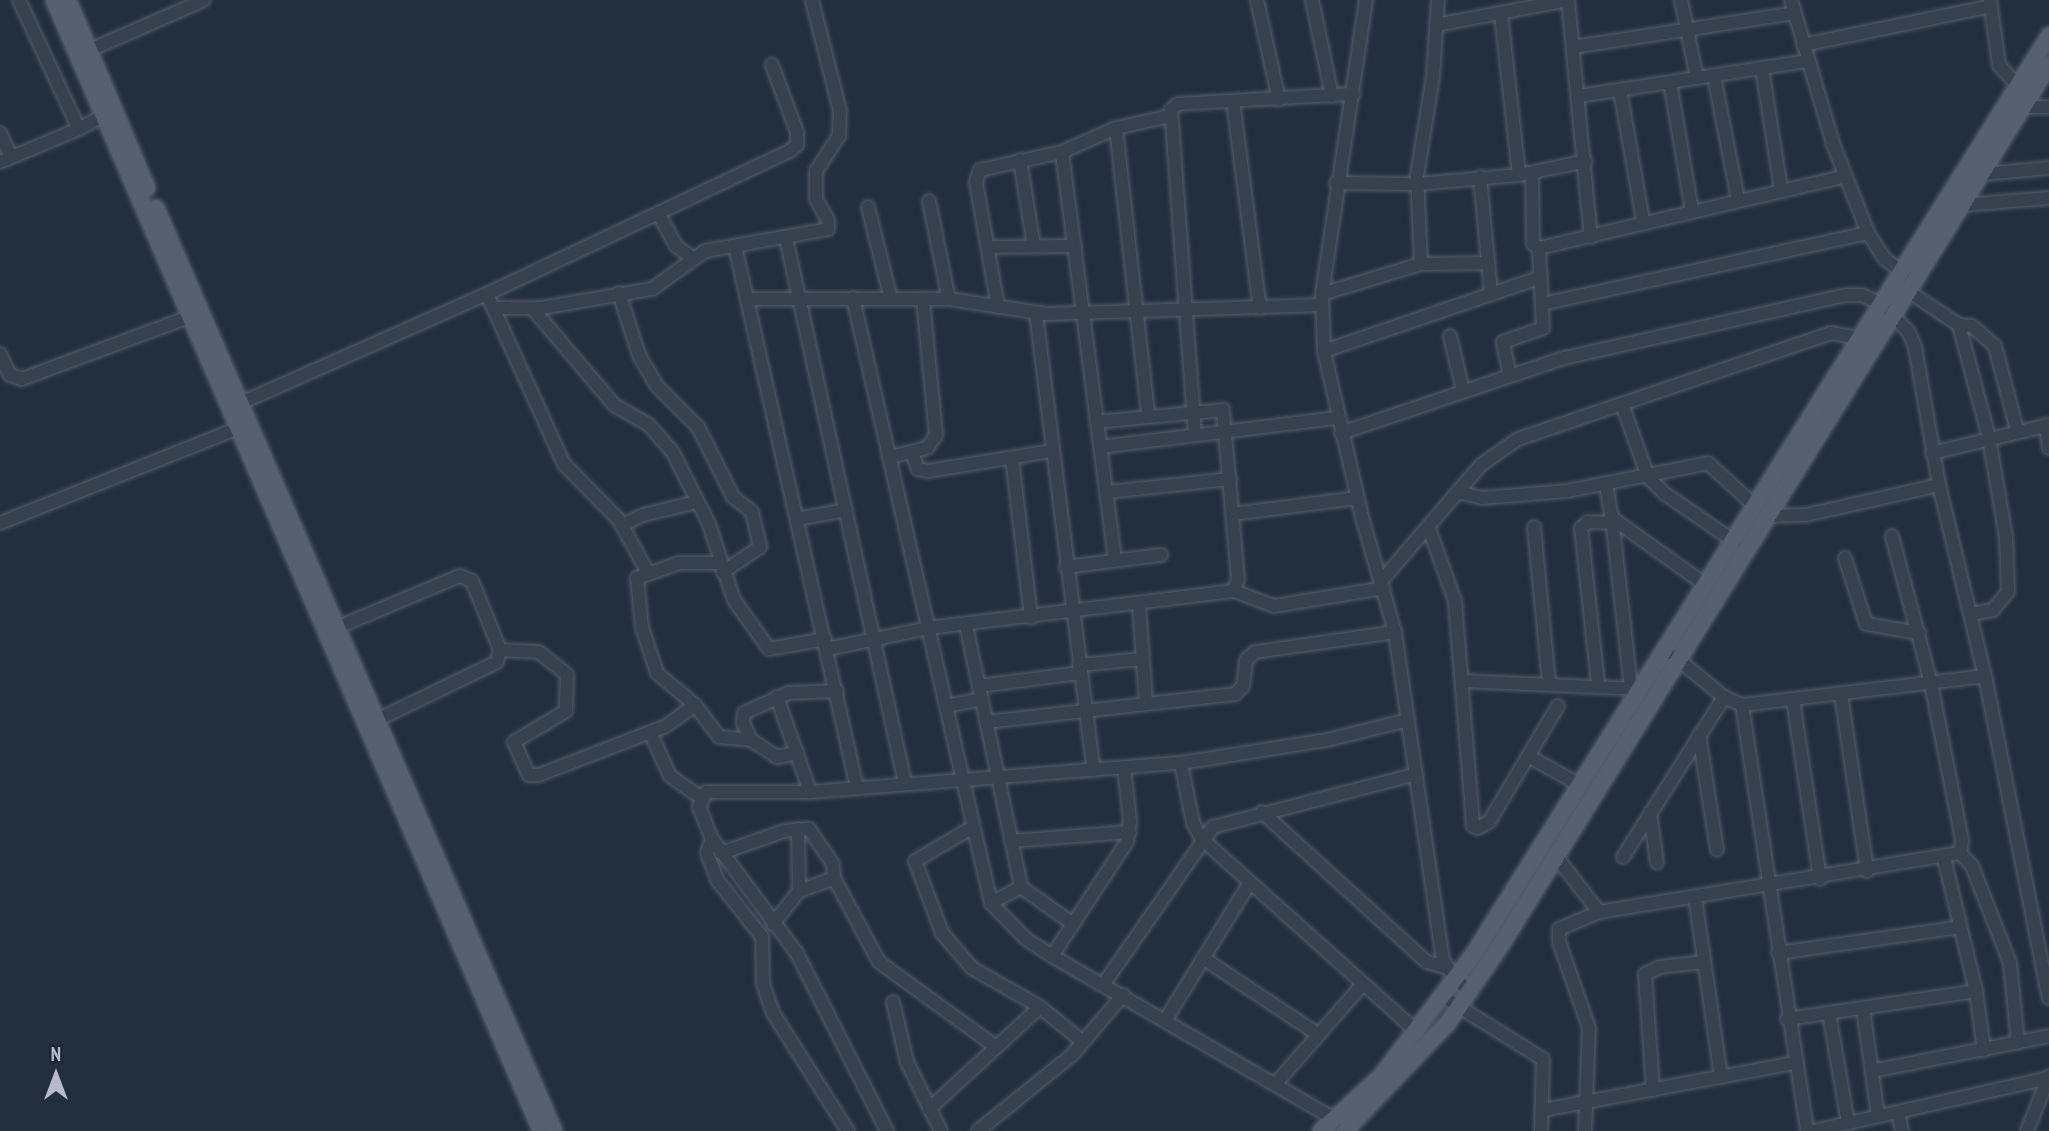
<!DOCTYPE html>
<style>
body{margin:0}
#map{position:relative;width:2049px;height:1131px;overflow:hidden;background:#242f3e;font-family:"PT Sans Narrow",sans-serif}
div>[style]{position:absolute}
[style*='--x']{left:calc(var(--x)*1px);top:calc(var(--y)*1px);width:calc(var(--w)*1px);rotate:calc(var(--a)*1deg)}
.roads{filter:drop-shadow(0 0 2px #565f6c) drop-shadow(0 0 2px #565f6c)}
.minor>*{height:12px;margin:-6px;padding:0 6px;transform-origin:6px;border-radius:6px;background:#38414e}
.major>*{height:16px;margin:-8px;padding:0 8px;transform-origin:8px;border-radius:8px;background:#56606e}
span{translate:-50% -50%;white-space:nowrap;text-align:center;line-height:1.15;-webkit-text-stroke:5px #1d2633;paint-order:stroke}
.north{position:absolute;left:21px;top:1040px;width:70px;height:70px;-webkit-text-stroke:5px #1d2633;paint-order:stroke;rotate:0deg;font-size:19px;font-weight:700;line-height:28px;text-align:center;color:#b4bcc9}
.north::after{content:'';display:block;margin:auto;width:24px;height:32px;background:#b4bcc9;clip-path:polygon(50% 0,100% 100%,50% 72%,0 100%)}
</style>
<div id="map">
<div class="roads">
<div class="minor">
<i style="--x:19;--y:0;--w:142;--a:65.1"></i>
<i style="--x:1257;--y:0;--w:102;--a:77.6"></i>
<i style="--x:1312;--y:0;--w:98;--a:78.2"></i>
<i style="--x:1366;--y:0;--w:297;--a:98.5"></i>
<i style="--x:1322;--y:294;--w:57;--a:88"></i>
<i style="--x:1324;--y:351;--w:174;--a:77.1"></i>
<i style="--x:1363;--y:521;--w:116;--a:73.9"></i>
<i style="--x:1395;--y:632;--w:331;--a:81.7"></i>
<i style="--x:1443;--y:960;--w:22;--a:58"></i>
<i style="--x:1455;--y:979;--w:19;--a:39"></i>
<i style="--x:1568;--y:0;--w:238;--a:84.5"></i>
<i style="--x:1681;--y:0;--w:80;--a:78.4"></i>
<i style="--x:1791;--y:0;--w:150;--a:73.7"></i>
<i style="--x:1833;--y:144;--w:96;--a:68.5"></i>
<i style="--x:1868;--y:233;--w:31;--a:57"></i>
<i style="--x:1885;--y:259;--w:39;--a:38"></i>
<i style="--x:1990;--y:0;--w:66;--a:82.1"></i>
<i style="--x:1999;--y:65;--w:28;--a:48"></i>
<i style="--x:1501;--y:14;--w:162;--a:83.6"></i>
<i style="--x:1436;--y:25;--w:134;--a:-10.7"></i>
<i style="--x:1803;--y:45;--w:192;--a:-11.7"></i>
<i style="--x:1573;--y:47;--w:224;--a:-8.7"></i>
<i style="--x:90;--y:50;--w:124;--a:-23.7"></i>
<i style="--x:1762;--y:68;--w:123;--a:81.1"></i>
<i style="--x:1714;--y:76;--w:126;--a:79"></i>
<i style="--x:1670;--y:82;--w:131;--a:80.3"></i>
<i style="--x:1620;--y:90;--w:132;--a:80"></i>
<i style="--x:1579;--y:96;--w:232;--a:-8.7"></i>
<i style="--x:1233;--y:101;--w:209;--a:82.6"></i>
<i style="--x:2018;--y:107;--w:31;--a:0"></i>
<i style="--x:1116;--y:128;--w:288;--a:83.6"></i>
<i style="--x:0;--y:133;--w:26;--a:65"></i>
<i style="--x:1062;--y:152;--w:410;--a:82.6"></i>
<i style="--x:1020;--y:160;--w:87;--a:80.8"></i>
<i style="--x:0;--y:162;--w:86;--a:-22.7"></i>
<i style="--x:79;--y:129;--w:37;--a:-29"></i>
<i style="--x:1532;--y:174;--w:70;--a:89.2"></i>
<i style="--x:1533;--y:244;--w:7;--a:34"></i>
<i style="--x:1539;--y:248;--w:315;--a:-13.2"></i>
<i style="--x:1984;--y:174;--w:65;--a:-5.3"></i>
<i style="--x:1480;--y:177;--w:118;--a:84.6"></i>
<i style="--x:1336;--y:183;--w:81;--a:0.7"></i>
<i style="--x:1417;--y:184;--w:102;--a:-5"></i>
<i style="--x:1519;--y:175;--w:68;--a:-11.8"></i>
<i style="--x:929;--y:201;--w:100;--a:78.5"></i>
<i style="--x:1964;--y:205;--w:85;--a:-4.7"></i>
<i style="--x:868;--y:207;--w:95;--a:76"></i>
<i style="--x:658;--y:213;--w:38;--a:61"></i>
<i style="--x:676;--y:246;--w:19;--a:36"></i>
<i style="--x:786;--y:238;--w:558;--a:77.68"></i>
<i style="--x:735;--y:246;--w:556;--a:77.31"></i>
<i style="--x:990;--y:247;--w:85;--a:-0.7"></i>
<i style="--x:1421;--y:264;--w:88;--a:-92.6"></i>
<i style="--x:1417;--y:176;--w:101;--a:-80.9"></i>
<i style="--x:1433;--y:76;--w:76;--a:-86.2"></i>
<i style="--x:619;--y:293;--w:65;--a:72.1"></i>
<i style="--x:639;--y:355;--w:36;--a:60"></i>
<i style="--x:657;--y:386;--w:58;--a:45"></i>
<i style="--x:698;--y:427;--w:78;--a:63.4"></i>
<i style="--x:733;--y:497;--w:24;--a:38"></i>
<i style="--x:752;--y:512;--w:36;--a:77"></i>
<i style="--x:760;--y:547;--w:45;--a:146"></i>
<i style="--x:1911;--y:293;--w:58;--a:33.7"></i>
<i style="--x:1959;--y:325;--w:117;--a:75.1"></i>
<i style="--x:1989;--y:438;--w:100;--a:80.3"></i>
<i style="--x:2006;--y:537;--w:55;--a:87.9"></i>
<i style="--x:2008;--y:592;--w:23;--a:130"></i>
<i style="--x:1993;--y:610;--w:23;--a:170"></i>
<i style="--x:1322;--y:294;--w:103;--a:-16.9"></i>
<i style="--x:1421;--y:264;--w:65;--a:-0.9"></i>
<i style="--x:853;--y:298;--w:621;--a:77.15"></i>
<i style="--x:991;--y:903;--w:50;--a:45.8"></i>
<i style="--x:1026;--y:939;--w:31;--a:33"></i>
<i style="--x:1052;--y:956;--w:332;--a:30"></i>
<i style="--x:747;--y:299;--w:202;--a:0"></i>
<i style="--x:949;--y:299;--w:99;--a:8.7"></i>
<i style="--x:1047;--y:314;--w:274;--a:-1.9"></i>
<i style="--x:490;--y:301;--w:179;--a:65.6"></i>
<i style="--x:564;--y:464;--w:78;--a:45.5"></i>
<i style="--x:619;--y:520;--w:58;--a:61.2"></i>
<i style="--x:1542;--y:304;--w:334;--a:-12.3"></i>
<i style="--x:998;--y:307;--w:127;--a:-100"></i>
<i style="--x:976;--y:182;--w:13;--a:-72"></i>
<i style="--x:980;--y:170;--w:84;--a:-12.4"></i>
<i style="--x:1062;--y:152;--w:59;--a:-24"></i>
<i style="--x:1116;--y:128;--w:55;--a:-12.5"></i>
<i style="--x:493;--y:308;--w:48;--a:0"></i>
<i style="--x:541;--y:308;--w:113;--a:-9.7"></i>
<i style="--x:652;--y:289;--w:65;--a:-35.6"></i>
<i style="--x:705;--y:251;--w:125;--a:-10.1"></i>
<i style="--x:828;--y:229;--w:9;--a:-90"></i>
<i style="--x:828;--y:220;--w:24;--a:-120"></i>
<i style="--x:816;--y:199;--w:28;--a:-90"></i>
<i style="--x:816;--y:171;--w:42;--a:-56.7"></i>
<i style="--x:839;--y:136;--w:25;--a:-88"></i>
<i style="--x:840;--y:111;--w:114;--a:-104.2"></i>
<i style="--x:533;--y:309;--w:126;--a:49.8"></i>
<i style="--x:614;--y:405;--w:40;--a:29.7"></i>
<i style="--x:649;--y:425;--w:37;--a:49"></i>
<i style="--x:673;--y:453;--w:80;--a:63.1"></i>
<i style="--x:709;--y:524;--w:80;--a:71.8"></i>
<i style="--x:734;--y:600;--w:60;--a:54.5"></i>
<i style="--x:769;--y:649;--w:57;--a:-10.1"></i>
<i style="--x:1036;--y:314;--w:460;--a:82.8"></i>
<i style="--x:1959;--y:325;--w:13;--a:4"></i>
<i style="--x:1972;--y:326;--w:30;--a:41"></i>
<i style="--x:1995;--y:346;--w:87;--a:75.3"></i>
<i style="--x:1450;--y:336;--w:57;--a:76.7"></i>
<i style="--x:1324;--y:351;--w:229;--a:-18.8"></i>
<i style="--x:0;--y:354;--w:23;--a:65"></i>
<i style="--x:10;--y:375;--w:13;--a:18"></i>
<i style="--x:22;--y:379;--w:180;--a:-20.4"></i>
<i style="--x:1510;--y:376;--w:35;--a:-102"></i>
<i style="--x:1503;--y:342;--w:42;--a:-19.3"></i>
<i style="--x:1543;--y:328;--w:80;--a:-92.9"></i>
<i style="--x:1622;--y:404;--w:77;--a:70.4"></i>
<i style="--x:1648;--y:477;--w:23;--a:45"></i>
<i style="--x:1664;--y:493;--w:86;--a:34.6"></i>
<i style="--x:234;--y:406;--w:277;--a:-23.9"></i>
<i style="--x:487;--y:294;--w:336;--a:-25.3"></i>
<i style="--x:791;--y:150;--w:8;--a:-40"></i>
<i style="--x:797;--y:145;--w:13;--a:-90"></i>
<i style="--x:797;--y:132;--w:72;--a:-110.5"></i>
<i style="--x:2046;--y:425;--w:23;--a:83"></i>
<i style="--x:1341;--y:433;--w:235;--a:-18.6"></i>
<i style="--x:1564;--y:358;--w:290;--a:-12.6"></i>
<i style="--x:1847;--y:295;--w:15;--a:0"></i>
<i style="--x:1862;--y:295;--w:21;--a:25"></i>
<i style="--x:1881;--y:304;--w:38;--a:45"></i>
<i style="--x:1908;--y:331;--w:17;--a:66"></i>
<i style="--x:1915;--y:347;--w:140;--a:80.1"></i>
<i style="--x:1939;--y:485;--w:196;--a:76.5"></i>
<i style="--x:1985;--y:676;--w:328;--a:78.8"></i>
<i style="--x:1195;--y:435;--w:326;--a:-94.2"></i>
<i style="--x:1171;--y:110;--w:9;--a:-41"></i>
<i style="--x:1178;--y:104;--w:176;--a:-3.3"></i>
<i style="--x:1100;--y:447;--w:239;--a:-7"></i>
<i style="--x:912;--y:452;--w:18;--a:71"></i>
<i style="--x:918;--y:469;--w:10;--a:11"></i>
<i style="--x:928;--y:471;--w:126;--a:-9.2"></i>
<i style="--x:1932;--y:453;--w:120;--a:-13.5"></i>
<i style="--x:890;--y:457;--w:38;--a:-14"></i>
<i style="--x:927;--y:448;--w:16;--a:-55"></i>
<i style="--x:936;--y:435;--w:137;--a:-95.5"></i>
<i style="--x:1012;--y:458;--w:161;--a:83.2"></i>
<i style="--x:1606;--y:485;--w:34;--a:80"></i>
<i style="--x:1612;--y:518;--w:115;--a:35.5"></i>
<i style="--x:1107;--y:492;--w:124;--a:-6"></i>
<i style="--x:1458;--y:492;--w:25;--a:14"></i>
<i style="--x:1482;--y:498;--w:85;--a:-4.7"></i>
<i style="--x:1567;--y:491;--w:144;--a:-11.2"></i>
<i style="--x:1708;--y:463;--w:65;--a:42.5"></i>
<i style="--x:1232;--y:514;--w:126;--a:-7.3"></i>
<i style="--x:1771;--y:516;--w:35;--a:-2"></i>
<i style="--x:1806;--y:515;--w:136;--a:-12.7"></i>
<i style="--x:1612;--y:518;--w:171;--a:83.6"></i>
<i style="--x:797;--y:519;--w:50;--a:-10.4"></i>
<i style="--x:0;--y:523;--w:265;--a:-21.7"></i>
<i style="--x:623;--y:525;--w:22;--a:-27"></i>
<i style="--x:643;--y:515;--w:56;--a:-13.5"></i>
<i style="--x:1428;--y:526;--w:80;--a:70.2"></i>
<i style="--x:1455;--y:601;--w:226;--a:85.4"></i>
<i style="--x:1473;--y:826;--w:5;--a:22"></i>
<i style="--x:1478;--y:828;--w:13;--a:-29"></i>
<i style="--x:1489;--y:822;--w:135;--a:-59.3"></i>
<i style="--x:1534;--y:527;--w:157;--a:84.5"></i>
<i style="--x:1845;--y:558;--w:69;--a:72.3"></i>
<i style="--x:1866;--y:624;--w:54;--a:9.6"></i>
<i style="--x:720;--y:563;--w:41;--a:180"></i>
<i style="--x:679;--y:563;--w:45;--a:160.3"></i>
<i style="--x:637;--y:578;--w:49;--a:84.2"></i>
<i style="--x:642;--y:627;--w:48;--a:71.9"></i>
<i style="--x:657;--y:673;--w:50;--a:40.1"></i>
<i style="--x:695;--y:705;--w:40;--a:53"></i>
<i style="--x:719;--y:737;--w:32;--a:5"></i>
<i style="--x:751;--y:740;--w:31;--a:33"></i>
<i style="--x:777;--y:757;--w:21;--a:-11"></i>
<i style="--x:1066;--y:567;--w:96;--a:-7.2"></i>
<i style="--x:1382;--y:580;--w:152;--a:-49.3"></i>
<i style="--x:1481;--y:465;--w:45;--a:-35.1"></i>
<i style="--x:1518;--y:439;--w:330;--a:-18.7"></i>
<i style="--x:1831;--y:333;--w:29;--a:10"></i>
<i style="--x:1234;--y:591;--w:43;--a:20.6"></i>
<i style="--x:1274;--y:606;--w:111;--a:-9.3"></i>
<i style="--x:1139;--y:605;--w:98;--a:85.9"></i>
<i style="--x:966;--y:625;--w:268;--a:78.1"></i>
<i style="--x:1021;--y:887;--w:64;--a:35.4"></i>
<i style="--x:336;--y:628;--w:134;--a:-22.8"></i>
<i style="--x:460;--y:576;--w:13;--a:23"></i>
<i style="--x:472;--y:581;--w:74;--a:67.9"></i>
<i style="--x:500;--y:650;--w:12;--a:104"></i>
<i style="--x:497;--y:662;--w:133;--a:154.2"></i>
<i style="--x:827;--y:649;--w:103;--a:-11.7"></i>
<i style="--x:928;--y:628;--w:308;--a:-6.9"></i>
<i style="--x:1234;--y:591;--w:13;--a:-72"></i>
<i style="--x:1238;--y:579;--w:170;--a:-95.1"></i>
<i style="--x:1223;--y:410;--w:127;--a:174.6"></i>
<i style="--x:500;--y:650;--w:39;--a:3"></i>
<i style="--x:539;--y:652;--w:36;--a:39"></i>
<i style="--x:567;--y:675;--w:36;--a:92"></i>
<i style="--x:566;--y:711;--w:61;--a:149.2"></i>
<i style="--x:514;--y:742;--w:36;--a:66"></i>
<i style="--x:529;--y:775;--w:10;--a:0"></i>
<i style="--x:539;--y:775;--w:136;--a:-21.1"></i>
<i style="--x:666;--y:726;--w:36;--a:-36"></i>
<i style="--x:1674;--y:656;--w:65;--a:39.4"></i>
<i style="--x:1724;--y:697;--w:20;--a:24"></i>
<i style="--x:1742;--y:705;--w:245;--a:-6.8"></i>
<i style="--x:1079;--y:665;--w:63;--a:-5.4"></i>
<i style="--x:1462;--y:681;--w:179;--a:2.6"></i>
<i style="--x:1598;--y:684;--w:157;--a:-96.2"></i>
<i style="--x:1581;--y:528;--w:9;--a:-41"></i>
<i style="--x:1588;--y:522;--w:25;--a:2"></i>
<i style="--x:979;--y:686;--w:102;--a:-7.3"></i>
<i style="--x:1841;--y:694;--w:179;--a:81.6"></i>
<i style="--x:777;--y:697;--w:101;--a:70.8"></i>
<i style="--x:1793;--y:700;--w:181;--a:81.4"></i>
<i style="--x:1742;--y:705;--w:431;--a:81.3"></i>
<i style="--x:946;--y:706;--w:36;--a:-11"></i>
<i style="--x:986;--y:722;--w:251;--a:-6.4"></i>
<i style="--x:1235;--y:694;--w:11;--a:-45"></i>
<i style="--x:1243;--y:686;--w:26;--a:-83"></i>
<i style="--x:1246;--y:660;--w:12;--a:-42"></i>
<i style="--x:1255;--y:652;--w:141;--a:-8.1"></i>
<i style="--x:650;--y:732;--w:48;--a:65.6"></i>
<i style="--x:670;--y:776;--w:38;--a:35"></i>
<i style="--x:1699;--y:735;--w:116;--a:81.1"></i>
<i style="--x:751;--y:740;--w:19;--a:-115"></i>
<i style="--x:743;--y:723;--w:10;--a:-84"></i>
<i style="--x:744;--y:713;--w:48;--a:-24.4"></i>
<i style="--x:788;--y:693;--w:49;--a:-2.3"></i>
<i style="--x:1528;--y:756;--w:60;--a:29.1"></i>
<i style="--x:1181;--y:763;--w:61;--a:78.7"></i>
<i style="--x:1193;--y:823;--w:18;--a:61"></i>
<i style="--x:1202;--y:839;--w:288;--a:41.9"></i>
<i style="--x:1262;--y:812;--w:223;--a:42.3"></i>
<i style="--x:1427;--y:962;--w:19;--a:16"></i>
<i style="--x:1650;--y:813;--w:50;--a:82"></i>
<i style="--x:973;--y:827;--w:67;--a:149.6"></i>
<i style="--x:915;--y:861;--w:77;--a:69.4"></i>
<i style="--x:942;--y:933;--w:46;--a:49.4"></i>
<i style="--x:972;--y:968;--w:78;--a:29.8"></i>
<i style="--x:1040;--y:1007;--w:55;--a:39.1"></i>
<i style="--x:798;--y:829;--w:62;--a:89.1"></i>
<i style="--x:712;--y:839;--w:15;--a:110"></i>
<i style="--x:707;--y:853;--w:30;--a:69"></i>
<i style="--x:718;--y:881;--w:71;--a:51.8"></i>
<i style="--x:762;--y:937;--w:47;--a:88.8"></i>
<i style="--x:763;--y:984;--w:31;--a:71"></i>
<i style="--x:773;--y:1013;--w:140;--a:57.6"></i>
<i style="--x:1011;--y:841;--w:119;--a:-4.3"></i>
<i style="--x:721;--y:853;--w:67;--a:-19.2"></i>
<i style="--x:784;--y:831;--w:25;--a:-5"></i>
<i style="--x:809;--y:829;--w:42;--a:55.6"></i>
<i style="--x:833;--y:864;--w:14;--a:86"></i>
<i style="--x:1960;--y:853;--w:18;--a:47"></i>
<i style="--x:1972;--y:866;--w:104;--a:68.6"></i>
<i style="--x:2010;--y:963;--w:80;--a:84.3"></i>
<i style="--x:1555;--y:855;--w:72;--a:52.3"></i>
<i style="--x:1623;--y:857;--w:189;--a:-57.7"></i>
<i style="--x:1944;--y:858;--w:137;--a:76.5"></i>
<i style="--x:1976;--y:991;--w:60;--a:82.3"></i>
<i style="--x:1695;--y:897;--w:182;--a:81.8"></i>
<i style="--x:991;--y:903;--w:34;--a:-28"></i>
<i style="--x:773;--y:924;--w:42;--a:-51.8"></i>
<i style="--x:799;--y:891;--w:37;--a:-20"></i>
<i style="--x:834;--y:878;--w:95;--a:61.8"></i>
<i style="--x:879;--y:962;--w:145;--a:36"></i>
<i style="--x:1778;--y:953;--w:184;--a:-8.1"></i>
<i style="--x:1052;--y:956;--w:136;--a:-56.7"></i>
<i style="--x:1127;--y:842;--w:21;--a:-82"></i>
<i style="--x:1130;--y:821;--w:53;--a:-96.5"></i>
<i style="--x:1203;--y:958;--w:136;--a:33.6"></i>
<i style="--x:1103;--y:985;--w:193;--a:-55.2"></i>
<i style="--x:1213;--y:827;--w:210;--a:-14.6"></i>
<i style="--x:1442;--y:996;--w:119;--a:32"></i>
<i style="--x:1543;--y:1059;--w:72;--a:91.6"></i>
<i style="--x:893;--y:1002;--w:62;--a:76.9"></i>
<i style="--x:907;--y:1062;--w:77;--a:63.8"></i>
<i style="--x:1863;--y:1008;--w:109;--a:82.1"></i>
<i style="--x:1829;--y:1013;--w:112;--a:80.2"></i>
<i style="--x:1166;--y:1019;--w:158;--a:-58.4"></i>
<i style="--x:1787;--y:1019;--w:191;--a:-8.4"></i>
<i style="--x:1872;--y:1071;--w:180;--a:-11.2"></i>
<i style="--x:1277;--y:1082;--w:130;--a:-48.7"></i>
<i style="--x:1653;--y:1090;--w:116;--a:-93.9"></i>
<i style="--x:1645;--y:974;--w:17;--a:-25"></i>
<i style="--x:1660;--y:967;--w:43;--a:-6.6"></i>
<i style="--x:929;--y:1109;--w:151;--a:-42.6"></i>
<i style="--x:1543;--y:1110;--w:255;--a:-10.6"></i>
<i style="--x:1898;--y:1112;--w:19;--a:78"></i>
<i style="--x:887;--y:1131;--w:201;--a:-116.9"></i>
<i style="--x:796;--y:952;--w:141;--a:-126.6"></i>
<i style="--x:712;--y:839;--w:35;--a:-112"></i>
<i style="--x:699;--y:807;--w:17;--a:-65"></i>
<i style="--x:706;--y:792;--w:104;--a:0"></i>
<i style="--x:810;--y:792;--w:372;--a:-4.5"></i>
<i style="--x:1181;--y:763;--w:148;--a:-9"></i>
<i style="--x:1327;--y:740;--w:83;--a:-13.9"></i>
<i style="--x:978;--y:1131;--w:121;--a:-39"></i>
<i style="--x:1072;--y:1055;--w:79;--a:-49.6"></i>
<i style="--x:1585;--y:1131;--w:103;--a:-87.8"></i>
<i style="--x:1589;--y:1028;--w:91;--a:-109.2"></i>
<i style="--x:1559;--y:942;--w:13;--a:-90"></i>
<i style="--x:1559;--y:929;--w:43;--a:-23"></i>
<i style="--x:1599;--y:912;--w:366;--a:-9.3"></i>
<i style="--x:1960;--y:853;--w:13;--a:-81"></i>
<i style="--x:1962;--y:840;--w:160;--a:-101.2"></i>
<i style="--x:1931;--y:683;--w:152;--a:-104.9"></i>
<i style="--x:1813;--y:1131;--w:241;--a:-12.7"></i>
<i style="--x:2027;--y:1131;--w:59;--a:-68.2"></i>
</div>
<div class="major">
<i style="--x:54;--y:0;--w:1231;--a:66.7"></i>
<i style="--x:68;--y:0;--w:204;--a:67.2"></i>
<i style="--x:156;--y:208;--w:1005;--a:66.67"></i>
<i style="--x:1321;--y:1131;--w:81;--a:-42.5"></i>
<i style="--x:1381;--y:1076;--w:152;--a:-52.8"></i>
<i style="--x:1473;--y:955;--w:1085;--a:-57.92"></i>
<i style="--x:1345;--y:1131;--w:149;--a:-46.4"></i>
<i style="--x:1448;--y:1023;--w:98;--a:-55.8"></i>
<i style="--x:1503;--y:942;--w:1033;--a:-58.09"></i>
</div>
</div>
<div class="north">N</div>
</div>
